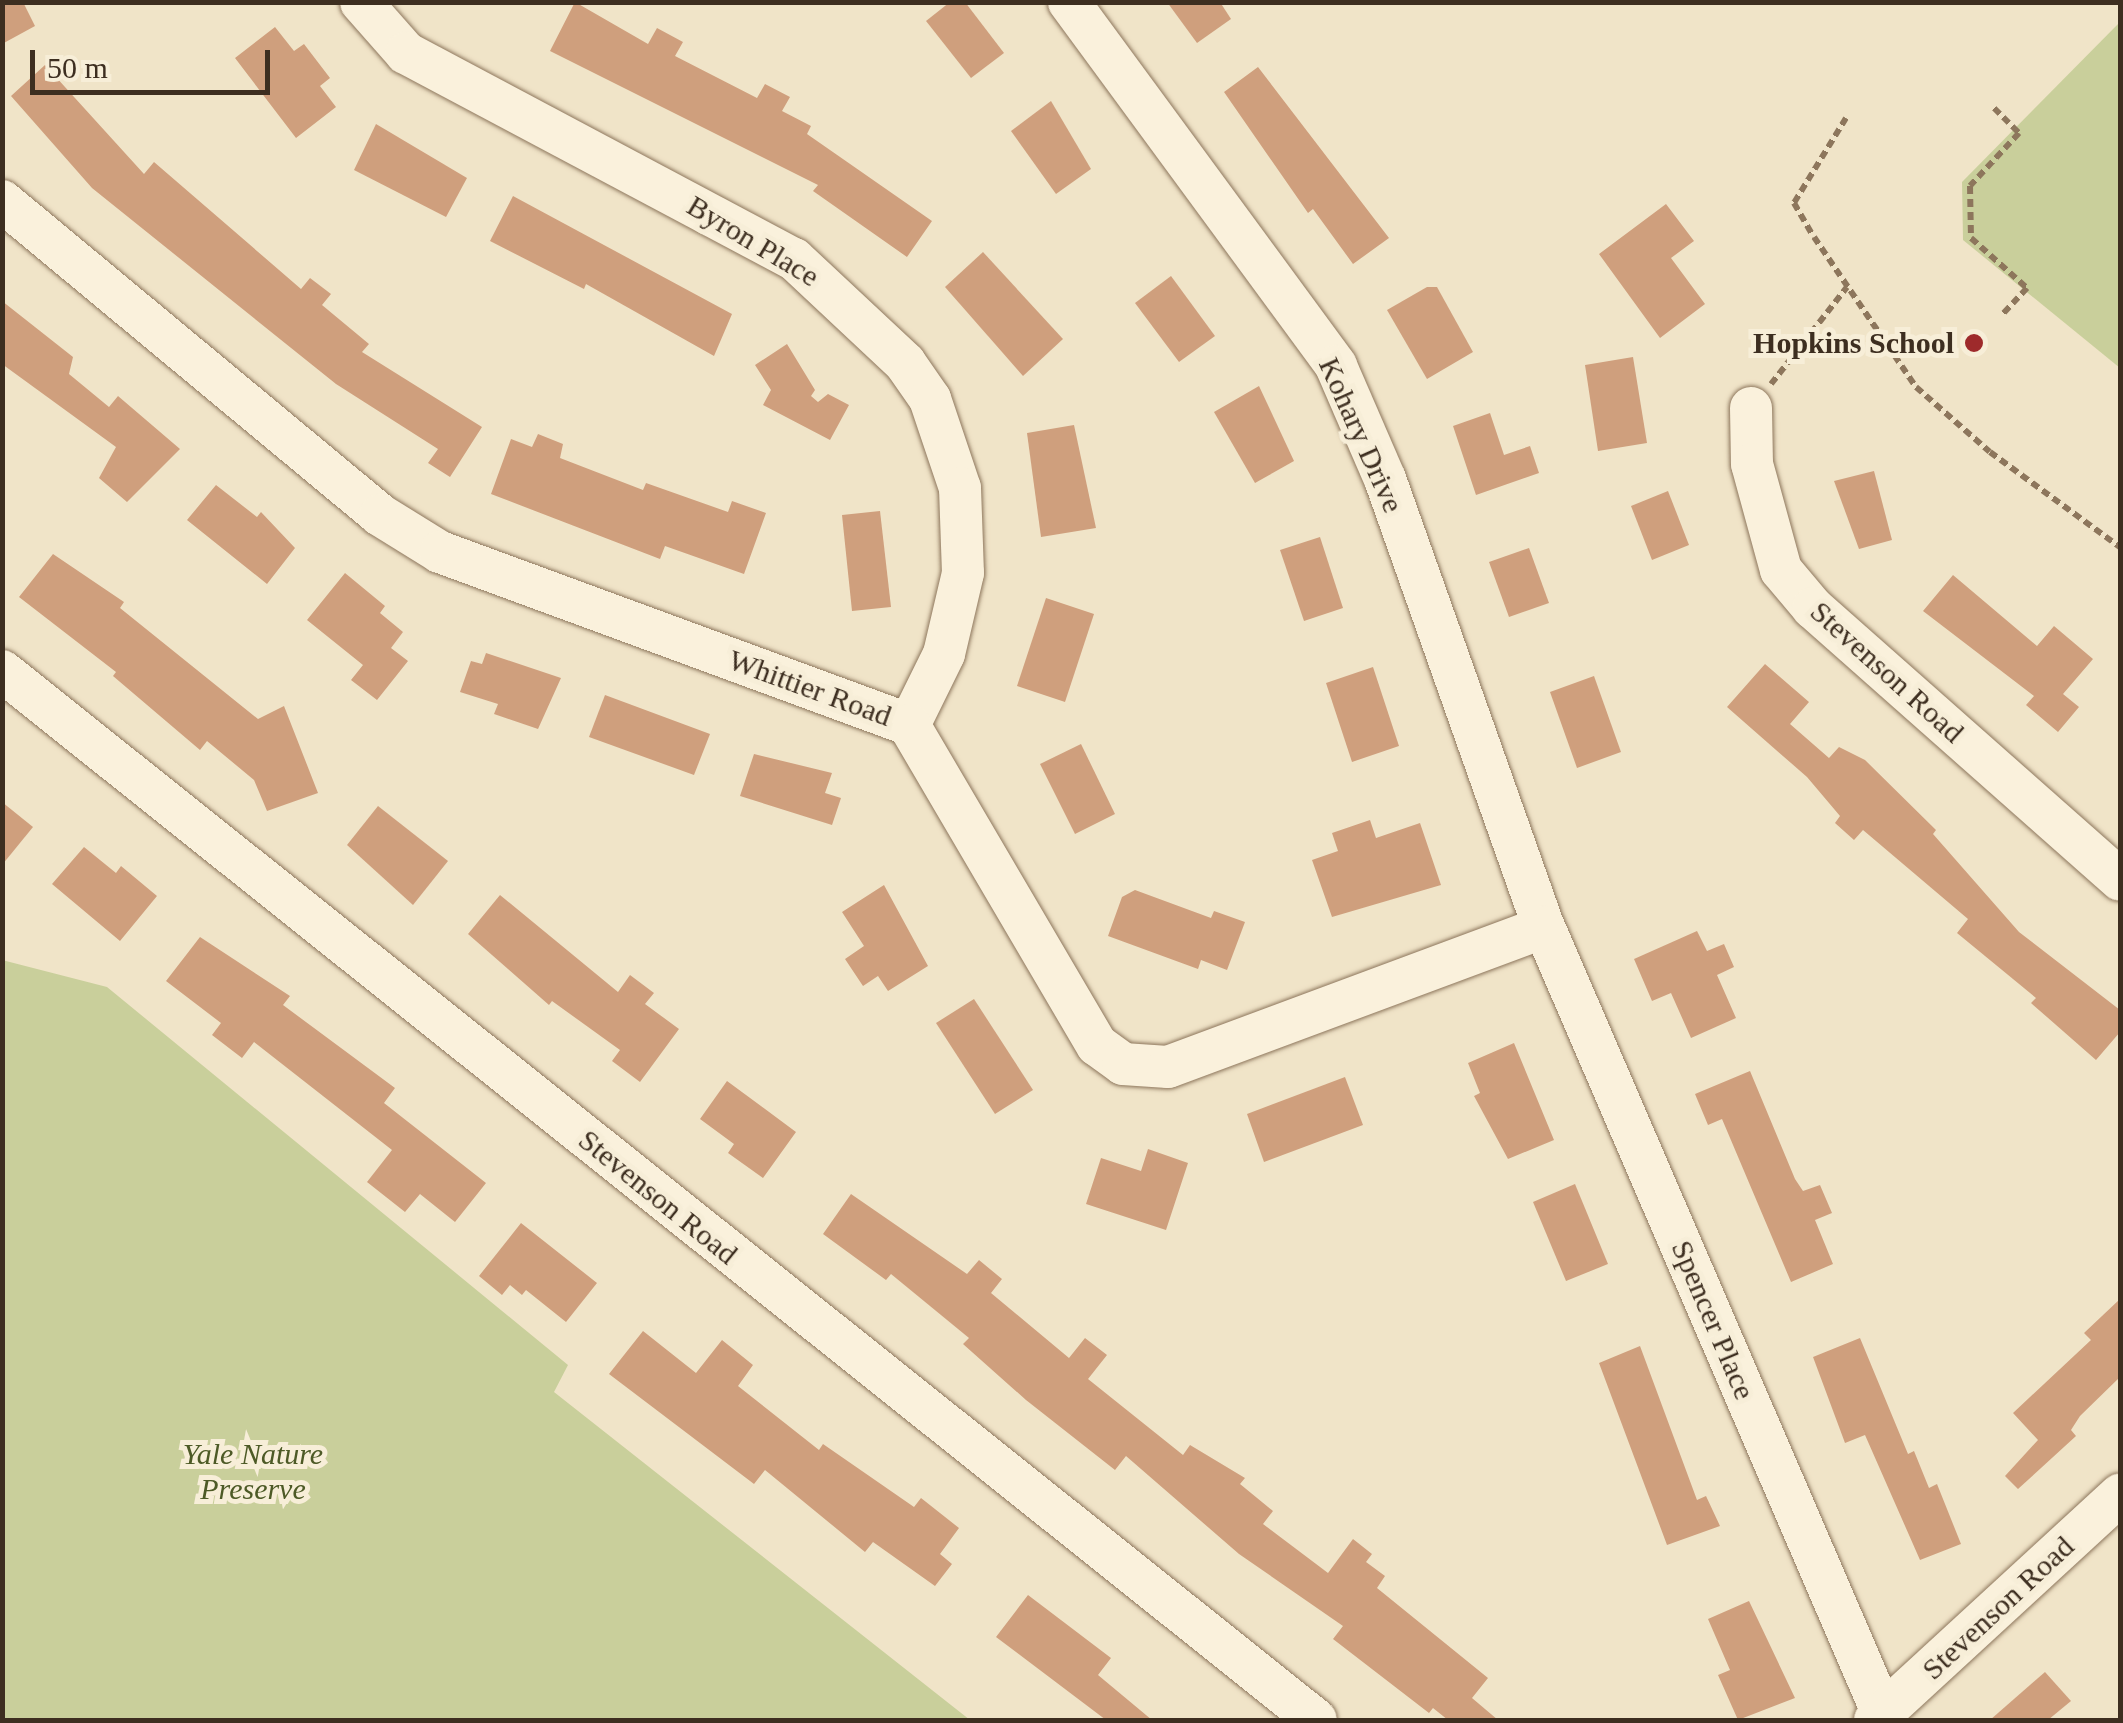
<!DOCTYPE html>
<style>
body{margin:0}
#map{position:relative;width:2123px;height:1723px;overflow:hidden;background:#f0e4c8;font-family:"Times New Roman",serif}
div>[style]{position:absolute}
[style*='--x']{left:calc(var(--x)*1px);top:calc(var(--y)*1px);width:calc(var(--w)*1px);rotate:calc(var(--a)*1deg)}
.green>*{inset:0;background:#c9cf9b}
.building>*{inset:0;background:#cf9f7d}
.path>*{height:6px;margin-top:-3px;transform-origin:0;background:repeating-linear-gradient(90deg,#8d765c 0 8px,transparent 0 13px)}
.roads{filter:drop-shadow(0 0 2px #8d765c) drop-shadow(0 0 2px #8d765c)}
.minor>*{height:42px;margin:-21px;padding:0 21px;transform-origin:21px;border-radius:21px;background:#faf1dc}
.dots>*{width:28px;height:28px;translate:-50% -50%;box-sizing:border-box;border:5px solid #f7eed8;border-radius:50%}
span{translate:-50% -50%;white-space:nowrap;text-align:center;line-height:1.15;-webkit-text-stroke:10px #f7eed8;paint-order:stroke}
.street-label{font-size:30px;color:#3d2e20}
.poi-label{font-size:30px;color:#3d2e20;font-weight:700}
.right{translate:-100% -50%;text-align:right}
.park-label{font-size:30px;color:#4d5a26;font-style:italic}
.frame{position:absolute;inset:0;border:5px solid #3d2e20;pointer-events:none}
.scale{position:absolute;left:30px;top:50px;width:240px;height:45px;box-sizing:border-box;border:5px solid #3d2e20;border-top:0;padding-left:12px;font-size:30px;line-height:35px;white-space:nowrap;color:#3d2e20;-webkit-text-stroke:8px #f7eed8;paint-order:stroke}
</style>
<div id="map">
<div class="green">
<i style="clip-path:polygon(2120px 22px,2120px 368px,1963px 240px,1962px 182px)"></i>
<i style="clip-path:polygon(2px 960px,107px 987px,568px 1365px,554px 1392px,970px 1720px,3px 1720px)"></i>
</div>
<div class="building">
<i style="clip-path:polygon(2px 2px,23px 2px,35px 26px,2px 44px)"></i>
<i style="clip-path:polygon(575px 2px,648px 44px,657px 28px,683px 42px,675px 56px,757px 98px,765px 84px,790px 97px,782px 111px,811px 126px,807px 134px,932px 221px,907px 257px,813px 191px,818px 185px,550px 51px)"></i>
<i style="clip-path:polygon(950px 2px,965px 2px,1004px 53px,971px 78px,926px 21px)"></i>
<i style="clip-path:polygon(1167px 2px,1220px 2px,1231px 19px,1197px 43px)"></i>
<i style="clip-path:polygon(275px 27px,294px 51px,304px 44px,330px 78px,320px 86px,336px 107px,296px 138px,235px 58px)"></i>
<i style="clip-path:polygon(45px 65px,144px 174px,154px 162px,301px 289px,310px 278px,331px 294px,322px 305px,369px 344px,362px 352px,482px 427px,450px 477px,428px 463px,438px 449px,336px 384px,92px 188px,11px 96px)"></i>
<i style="clip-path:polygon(1258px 67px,1389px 238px,1353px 264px,1313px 209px,1308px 213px,1224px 92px)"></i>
<i style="clip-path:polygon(1051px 101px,1091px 169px,1056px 194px,1011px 131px)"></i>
<i style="clip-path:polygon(376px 124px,467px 178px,446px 217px,354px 170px)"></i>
<i style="clip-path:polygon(513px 196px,732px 314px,714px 356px,586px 284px,584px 289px,490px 241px)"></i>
<i style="clip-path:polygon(1666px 204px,1694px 241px,1671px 258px,1705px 304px,1660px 338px,1599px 254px)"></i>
<i style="clip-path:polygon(983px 252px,1063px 339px,1023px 376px,945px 287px)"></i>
<i style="clip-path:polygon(1171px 276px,1215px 336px,1179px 362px,1135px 303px)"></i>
<i style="clip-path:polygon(1427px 287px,1437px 287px,1473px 352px,1427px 379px,1387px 310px)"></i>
<i style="clip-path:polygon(2px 301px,73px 357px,69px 374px,109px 407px,118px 396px,180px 449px,127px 502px,99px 478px,116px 447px,2px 364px)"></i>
<i style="clip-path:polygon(787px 344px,815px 390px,811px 396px,818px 402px,828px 394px,849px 405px,830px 440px,763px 405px,771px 390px,755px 365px)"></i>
<i style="clip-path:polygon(1633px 357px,1647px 443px,1598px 451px,1585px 365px)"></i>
<i style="clip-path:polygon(1259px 386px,1294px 461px,1255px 483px,1214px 412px)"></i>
<i style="clip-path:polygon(1490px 413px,1504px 455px,1530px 446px,1539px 473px,1476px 495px,1453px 426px)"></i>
<i style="clip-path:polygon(1074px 425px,1096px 528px,1041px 537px,1027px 433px)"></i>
<i style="clip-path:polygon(538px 434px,563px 444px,560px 458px,643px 490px,646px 483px,728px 512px,732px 501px,766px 513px,744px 574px,665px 546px,660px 559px,491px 494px,511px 439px,532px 447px)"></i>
<i style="clip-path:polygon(1874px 471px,1892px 540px,1859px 549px,1834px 481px)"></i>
<i style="clip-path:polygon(216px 485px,257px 517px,261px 512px,295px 548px,267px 584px,187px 520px)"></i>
<i style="clip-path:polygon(1668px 491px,1689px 545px,1652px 560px,1631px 506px)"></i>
<i style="clip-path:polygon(880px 511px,891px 607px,852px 611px,842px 515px)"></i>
<i style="clip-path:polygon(1320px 537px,1343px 608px,1304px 621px,1280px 550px)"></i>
<i style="clip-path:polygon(1529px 548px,1549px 603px,1509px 617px,1489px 562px)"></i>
<i style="clip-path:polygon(53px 554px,124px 602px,120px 608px,258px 719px,284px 706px,318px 793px,267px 811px,254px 780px,207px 741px,200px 750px,113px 676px,116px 672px,19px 597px)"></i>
<i style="clip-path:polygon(345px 573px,385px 606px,380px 613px,403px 632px,391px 648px,408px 661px,377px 700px,351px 680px,363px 665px,307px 620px)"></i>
<i style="clip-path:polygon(1953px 575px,2037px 646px,2054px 626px,2093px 659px,2063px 694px,2079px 707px,2058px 732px,2026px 705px,2034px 696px,1923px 611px)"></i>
<i style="clip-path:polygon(1046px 598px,1094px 614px,1065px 702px,1017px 686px)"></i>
<i style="clip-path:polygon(486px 653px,561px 678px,538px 729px,494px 714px,498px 704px,460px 692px,471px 661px,482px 664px)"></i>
<i style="clip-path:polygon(1765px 664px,1809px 702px,1790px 724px,1829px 758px,1839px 747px,1865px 760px,1936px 830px,1933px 834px,2019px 932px,2120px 1010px,2120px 1032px,2096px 1060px,2031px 1003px,2036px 998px,1957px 933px,1968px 919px,1863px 830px,1854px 840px,1835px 823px,1840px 816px,1807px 777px,1727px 707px)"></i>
<i style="clip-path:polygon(1373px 667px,1399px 746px,1352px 762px,1326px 683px)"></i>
<i style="clip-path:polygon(1594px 676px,1621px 752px,1577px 768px,1550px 692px)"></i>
<i style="clip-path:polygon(605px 695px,710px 734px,694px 775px,589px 737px)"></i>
<i style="clip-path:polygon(1081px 744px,1115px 814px,1075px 834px,1040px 764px)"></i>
<i style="clip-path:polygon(754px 754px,832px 773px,825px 793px,841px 798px,832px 825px,740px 796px)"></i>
<i style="clip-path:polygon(2px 802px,33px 827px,2px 865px)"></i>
<i style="clip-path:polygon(378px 806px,448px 861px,413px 905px,347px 845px)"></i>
<i style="clip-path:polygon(1370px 820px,1376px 838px,1420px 823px,1441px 885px,1332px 917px,1312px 860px,1338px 851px,1332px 833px)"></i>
<i style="clip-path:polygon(84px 847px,116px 873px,121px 866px,157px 896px,120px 941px,52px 884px)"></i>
<i style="clip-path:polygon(884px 885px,928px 966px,888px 991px,878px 976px,863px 986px,845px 959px,864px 946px,842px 912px)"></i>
<i style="clip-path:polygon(1135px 890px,1211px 918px,1214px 911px,1245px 922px,1227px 970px,1201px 960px,1198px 969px,1108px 936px,1122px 897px)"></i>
<i style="clip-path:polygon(500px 895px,618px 992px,630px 975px,654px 993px,645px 1004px,679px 1029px,640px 1082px,612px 1061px,620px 1050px,552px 1001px,549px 1005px,468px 934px)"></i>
<i style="clip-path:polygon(1697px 931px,1707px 951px,1724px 944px,1734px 967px,1717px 975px,1736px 1018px,1691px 1038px,1671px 993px,1652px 1001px,1634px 959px)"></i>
<i style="clip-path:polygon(200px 937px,290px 996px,283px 1005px,395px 1088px,384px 1103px,486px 1183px,455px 1222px,420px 1194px,405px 1212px,367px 1182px,392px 1150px,254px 1042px,242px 1058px,212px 1035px,221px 1023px,166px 981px)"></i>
<i style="clip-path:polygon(974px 999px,1033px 1090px,995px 1114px,936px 1023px)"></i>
<i style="clip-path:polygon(1514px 1043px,1554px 1140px,1508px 1159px,1474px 1096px,1480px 1093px,1468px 1063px)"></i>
<i style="clip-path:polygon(1750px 1071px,1795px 1179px,1803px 1191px,1820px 1185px,1832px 1213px,1815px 1220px,1833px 1264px,1791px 1282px,1722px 1119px,1708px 1125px,1695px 1094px)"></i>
<i style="clip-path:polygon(1345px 1077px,1363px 1125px,1264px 1162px,1247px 1114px)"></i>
<i style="clip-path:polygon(727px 1081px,796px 1132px,763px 1178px,728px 1153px,734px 1144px,700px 1119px)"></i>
<i style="clip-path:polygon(1148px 1149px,1188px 1163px,1166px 1230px,1086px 1204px,1101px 1158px,1141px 1171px)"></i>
<i style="clip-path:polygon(1575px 1184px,1608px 1264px,1566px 1281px,1533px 1202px)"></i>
<i style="clip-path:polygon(851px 1194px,967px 1274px,979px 1260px,1002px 1279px,991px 1293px,1069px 1358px,1085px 1338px,1107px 1355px,1088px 1379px,1183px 1455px,1190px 1445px,1245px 1478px,1240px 1484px,1273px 1511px,1263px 1524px,1328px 1573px,1353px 1539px,1372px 1554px,1366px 1562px,1385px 1576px,1377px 1588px,1488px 1678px,1472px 1698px,1498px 1720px,1448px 1720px,1433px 1708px,1429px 1713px,1333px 1639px,1343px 1626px,1239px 1554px,1126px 1456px,1115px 1470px,1026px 1400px,963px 1344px,969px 1338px,891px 1274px,886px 1280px,823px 1234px)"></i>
<i style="clip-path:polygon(521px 1223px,597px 1283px,566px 1322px,526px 1290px,522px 1295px,510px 1285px,502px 1295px,479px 1276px)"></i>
<i style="clip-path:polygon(2120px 1299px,2120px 1377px,2080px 1416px,2071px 1430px,2076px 1436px,2018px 1489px,2005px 1476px,2038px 1440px,2013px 1413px,2091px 1340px,2084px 1333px)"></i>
<i style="clip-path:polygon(643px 1331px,696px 1373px,722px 1340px,753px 1365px,738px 1386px,819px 1450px,823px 1444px,914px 1507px,921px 1498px,959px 1528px,940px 1554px,952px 1564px,935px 1586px,873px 1542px,865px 1552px,765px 1470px,754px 1484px,609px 1374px)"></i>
<i style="clip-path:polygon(1860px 1338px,1908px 1454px,1914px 1451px,1929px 1488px,1937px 1484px,1961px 1544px,1920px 1560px,1865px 1435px,1845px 1443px,1813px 1357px)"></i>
<i style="clip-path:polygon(1640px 1346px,1697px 1500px,1706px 1496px,1720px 1526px,1667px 1545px,1599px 1363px)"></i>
<i style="clip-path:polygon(1028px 1595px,1111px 1658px,1098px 1675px,1152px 1720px,1106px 1720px,996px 1637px)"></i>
<i style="clip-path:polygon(1749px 1601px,1795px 1698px,1738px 1720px,1718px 1675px,1730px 1670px,1708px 1619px)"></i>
<i style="clip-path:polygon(2045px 1672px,2071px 1701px,2048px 1720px,1990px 1720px)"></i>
</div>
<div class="path">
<i style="--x:1994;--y:108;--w:35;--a:45"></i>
<i style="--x:2019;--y:133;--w:72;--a:132.8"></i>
<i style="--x:1970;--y:186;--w:52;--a:88.9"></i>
<i style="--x:1971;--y:238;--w:75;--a:41.8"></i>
<i style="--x:2027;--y:288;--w:37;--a:133"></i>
<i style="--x:1846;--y:118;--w:100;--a:121.5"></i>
<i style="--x:1794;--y:203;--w:39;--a:60"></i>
<i style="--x:1814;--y:237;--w:181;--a:55.8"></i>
<i style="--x:1916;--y:387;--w:98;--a:41.3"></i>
<i style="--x:1990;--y:452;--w:161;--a:36.2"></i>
<i style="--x:1771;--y:384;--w:123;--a:-51.9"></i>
</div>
<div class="roads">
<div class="minor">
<i style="--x:361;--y:2;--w:68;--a:48.6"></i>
<i style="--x:406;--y:53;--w:439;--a:28"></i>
<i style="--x:794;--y:259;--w:152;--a:43.1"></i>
<i style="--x:905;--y:363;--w:44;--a:55.2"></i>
<i style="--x:930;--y:399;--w:94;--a:71.4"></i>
<i style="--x:960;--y:488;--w:85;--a:88"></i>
<i style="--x:963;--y:573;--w:83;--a:103.2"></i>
<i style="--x:944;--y:654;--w:79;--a:116.2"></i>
<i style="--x:1069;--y:2;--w:451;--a:53.7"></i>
<i style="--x:1336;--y:366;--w:123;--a:66.6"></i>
<i style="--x:1385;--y:479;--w:475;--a:70.5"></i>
<i style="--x:1544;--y:927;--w:857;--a:66.7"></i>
<i style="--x:2;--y:201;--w:491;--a:39.7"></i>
<i style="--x:380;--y:515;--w:70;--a:31.7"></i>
<i style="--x:440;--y:552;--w:500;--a:20.2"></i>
<i style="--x:909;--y:725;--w:371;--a:59.6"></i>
<i style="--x:1097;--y:1045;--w:32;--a:36"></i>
<i style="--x:1123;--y:1064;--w:45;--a:3.8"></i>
<i style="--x:1168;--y:1067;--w:401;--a:-20.4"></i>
<i style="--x:1751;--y:408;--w:56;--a:89"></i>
<i style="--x:1752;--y:464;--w:110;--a:74.7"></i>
<i style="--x:1781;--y:570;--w:50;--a:49.9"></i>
<i style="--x:1813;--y:608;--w:410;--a:41.5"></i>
<i style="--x:2;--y:671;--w:1681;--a:38.6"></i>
<i style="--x:1875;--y:1720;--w:333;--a:-42.6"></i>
</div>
</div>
<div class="dots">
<i style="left:1974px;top:343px;background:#9e2a2b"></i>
</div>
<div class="street-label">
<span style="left:753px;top:241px;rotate:31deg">Byron Place</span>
<span style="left:1361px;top:435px;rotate:66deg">Kohary Drive</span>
<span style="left:1887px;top:672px;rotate:42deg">Stevenson Road</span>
<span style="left:810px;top:688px;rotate:20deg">Whittier Road</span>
<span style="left:658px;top:1197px;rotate:39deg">Stevenson Road</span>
<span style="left:1713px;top:1320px;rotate:67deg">Spencer Place</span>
<span style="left:1998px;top:1608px;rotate:-43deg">Stevenson Road</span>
</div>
<div class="poi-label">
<span class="right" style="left:1954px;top:343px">Hopkins School</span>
</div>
<div class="park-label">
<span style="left:253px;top:1471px">Yale Nature<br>Preserve</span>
</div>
<div class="frame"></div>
<div class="scale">50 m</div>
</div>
